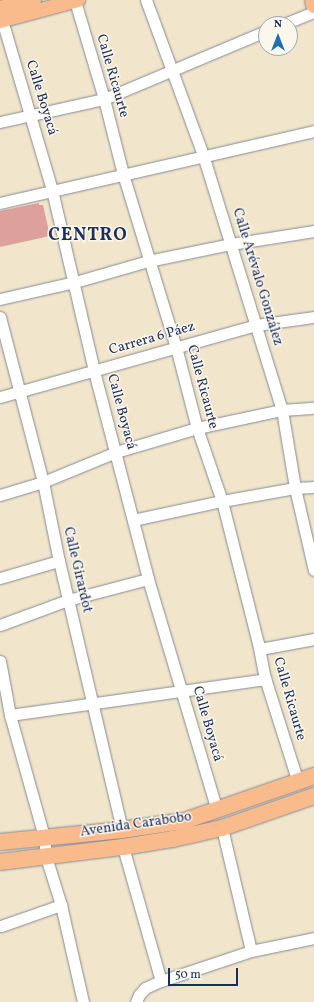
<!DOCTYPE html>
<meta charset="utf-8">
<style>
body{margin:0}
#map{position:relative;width:314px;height:1002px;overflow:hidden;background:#f1e6cb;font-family:Vollkorn,serif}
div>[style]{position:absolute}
.building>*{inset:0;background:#dda09c}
.roads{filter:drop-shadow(0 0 1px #868a94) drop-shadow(0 0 1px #868a94)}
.minor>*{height:11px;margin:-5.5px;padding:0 5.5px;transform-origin:5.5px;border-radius:5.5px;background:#fff}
.major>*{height:14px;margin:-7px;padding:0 7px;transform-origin:7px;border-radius:7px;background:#fabb8c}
.highway>*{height:16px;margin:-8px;padding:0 8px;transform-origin:8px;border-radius:8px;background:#fabb8c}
span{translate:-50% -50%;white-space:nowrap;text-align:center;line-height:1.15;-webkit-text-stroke:3px #fbf7ec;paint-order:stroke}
.street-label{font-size:14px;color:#1b2f5e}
.district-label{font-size:18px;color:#1b2f5e;font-weight:700;letter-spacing:1px}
.north{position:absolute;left:258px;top:16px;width:40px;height:40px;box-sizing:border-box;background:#fbf7ec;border:1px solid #a1a7b3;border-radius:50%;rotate:0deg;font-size:11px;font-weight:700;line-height:16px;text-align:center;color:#1b2f5e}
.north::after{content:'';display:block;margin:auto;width:14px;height:18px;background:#1f6fb2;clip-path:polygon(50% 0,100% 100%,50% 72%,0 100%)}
.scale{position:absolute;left:168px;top:968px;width:70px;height:18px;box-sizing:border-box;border:2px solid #1b2f5e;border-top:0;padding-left:5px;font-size:12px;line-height:14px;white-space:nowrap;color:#1b2f5e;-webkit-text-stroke:3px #fbf7ec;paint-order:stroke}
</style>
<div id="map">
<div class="building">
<i style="clip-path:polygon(39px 203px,39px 205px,43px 205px,50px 236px,0 247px,0 211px)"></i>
</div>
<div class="roads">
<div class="minor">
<i style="left:146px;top:0;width:165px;rotate:69.8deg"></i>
<i style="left:203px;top:155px;width:267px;rotate:72.8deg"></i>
<i style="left:282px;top:410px;width:79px;rotate:80.5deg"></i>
<i style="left:295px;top:488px;width:84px;rotate:77deg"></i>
<i style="left:75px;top:1px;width:102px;rotate:73.5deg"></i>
<i style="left:104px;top:99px;width:77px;rotate:75.8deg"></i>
<i style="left:123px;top:174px;width:181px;rotate:73deg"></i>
<i style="left:176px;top:347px;width:84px;rotate:75.5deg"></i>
<i style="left:197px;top:428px;width:77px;rotate:71.1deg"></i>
<i style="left:222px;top:501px;width:146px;rotate:75.8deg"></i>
<i style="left:258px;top:643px;width:33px;rotate:79deg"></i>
<i style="left:264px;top:675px;width:112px;rotate:72.4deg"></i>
<i style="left:2px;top:20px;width:177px;rotate:73.6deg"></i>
<i style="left:52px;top:190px;width:186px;rotate:76.9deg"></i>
<i style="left:94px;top:371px;width:215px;rotate:75.4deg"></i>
<i style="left:148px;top:579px;width:242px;rotate:73.4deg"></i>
<i style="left:284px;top:24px;width:32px;rotate:-22deg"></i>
<i style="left:0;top:122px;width:107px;rotate:-12.5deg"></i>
<i style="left:104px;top:99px;width:176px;rotate:-22.8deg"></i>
<i style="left:0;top:203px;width:322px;rotate:-12.9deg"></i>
<i style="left:0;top:299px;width:77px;rotate:-12.8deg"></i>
<i style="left:75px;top:282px;width:76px;rotate:-16deg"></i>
<i style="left:148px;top:261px;width:85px;rotate:-11.6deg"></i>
<i style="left:231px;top:244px;width:84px;rotate:-8.9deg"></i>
<i style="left:0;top:317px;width:171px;rotate:75.4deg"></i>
<i style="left:43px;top:482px;width:81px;rotate:78.6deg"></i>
<i style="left:59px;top:561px;width:276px;rotate:76.8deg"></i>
<i style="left:0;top:397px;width:266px;rotate:-15.7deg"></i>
<i style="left:256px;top:325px;width:59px;rotate:-7.9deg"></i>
<i style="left:0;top:495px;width:45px;rotate:-16.8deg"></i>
<i style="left:43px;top:482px;width:79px;rotate:-22.3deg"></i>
<i style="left:116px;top:452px;width:84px;rotate:-16.5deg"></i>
<i style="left:197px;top:428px;width:87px;rotate:-12deg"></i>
<i style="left:282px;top:410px;width:32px;rotate:-4deg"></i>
<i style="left:133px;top:520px;width:91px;rotate:-12.1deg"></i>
<i style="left:222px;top:501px;width:74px;rotate:-10.1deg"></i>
<i style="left:295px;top:488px;width:19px;rotate:-3deg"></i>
<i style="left:0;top:578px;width:61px;rotate:-16.1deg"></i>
<i style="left:0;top:625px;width:72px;rotate:-20.2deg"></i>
<i style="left:68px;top:600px;width:83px;rotate:-14.7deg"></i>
<i style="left:260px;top:649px;width:55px;rotate:-10.5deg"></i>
<i style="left:0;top:661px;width:55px;rotate:79.5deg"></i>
<i style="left:10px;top:715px;width:127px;rotate:74.4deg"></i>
<i style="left:44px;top:837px;width:20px;rotate:84deg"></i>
<i style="left:46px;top:857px;width:50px;rotate:72.6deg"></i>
<i style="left:61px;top:905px;width:99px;rotate:77.2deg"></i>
<i style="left:10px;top:715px;width:258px;rotate:-8deg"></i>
<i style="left:222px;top:828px;width:126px;rotate:76.7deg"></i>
<i style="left:123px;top:847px;width:139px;rotate:74.2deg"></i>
<i style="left:1px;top:926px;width:64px;rotate:-19.3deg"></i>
<i style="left:136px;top:1002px;width:8px;rotate:-67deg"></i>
<i style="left:139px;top:995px;width:9px;rotate:-49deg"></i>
<i style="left:145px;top:988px;width:17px;rotate:-24deg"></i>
<i style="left:161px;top:981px;width:95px;rotate:-18.4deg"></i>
<i style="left:251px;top:951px;width:64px;rotate:-11.7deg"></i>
</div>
<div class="major">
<i style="left:0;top:8px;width:35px;rotate:-13deg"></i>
<i style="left:0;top:21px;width:81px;rotate:-15.1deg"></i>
</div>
<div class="highway">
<i style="left:313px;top:0;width:5px;rotate:79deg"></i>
<i style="left:0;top:842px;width:123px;rotate:-5.6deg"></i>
<i style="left:122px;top:830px;width:63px;rotate:-8.3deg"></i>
<i style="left:184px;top:821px;width:138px;rotate:-19.1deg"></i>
<i style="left:0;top:862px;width:124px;rotate:-7deg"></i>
<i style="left:123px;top:847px;width:51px;rotate:-9.1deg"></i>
<i style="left:173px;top:839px;width:50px;rotate:-12.7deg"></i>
<i style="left:222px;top:828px;width:97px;rotate:-19.2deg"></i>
</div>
</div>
<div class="street-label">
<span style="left:112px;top:76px;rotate:74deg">Calle Ricaurte</span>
<span style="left:41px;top:98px;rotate:73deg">Calle Boyacá</span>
<span style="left:257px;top:277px;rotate:73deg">Calle Arévalo González</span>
<span style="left:152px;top:339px;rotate:-16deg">Carrera 6 Páez</span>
<span style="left:202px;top:387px;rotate:75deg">Calle Ricaurte</span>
<span style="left:121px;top:412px;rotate:75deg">Calle Boyacá</span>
<span style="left:77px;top:570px;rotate:77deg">Calle Girardot</span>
<span style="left:289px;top:699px;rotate:74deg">Calle Ricaurte</span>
<span style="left:207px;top:724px;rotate:74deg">Calle Boyacá</span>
<span style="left:136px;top:825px;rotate:-8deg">Avenida Carabobo</span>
</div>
<div class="district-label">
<span style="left:88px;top:236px">CENTRO</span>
</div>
<div class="north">N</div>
<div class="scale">50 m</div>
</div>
